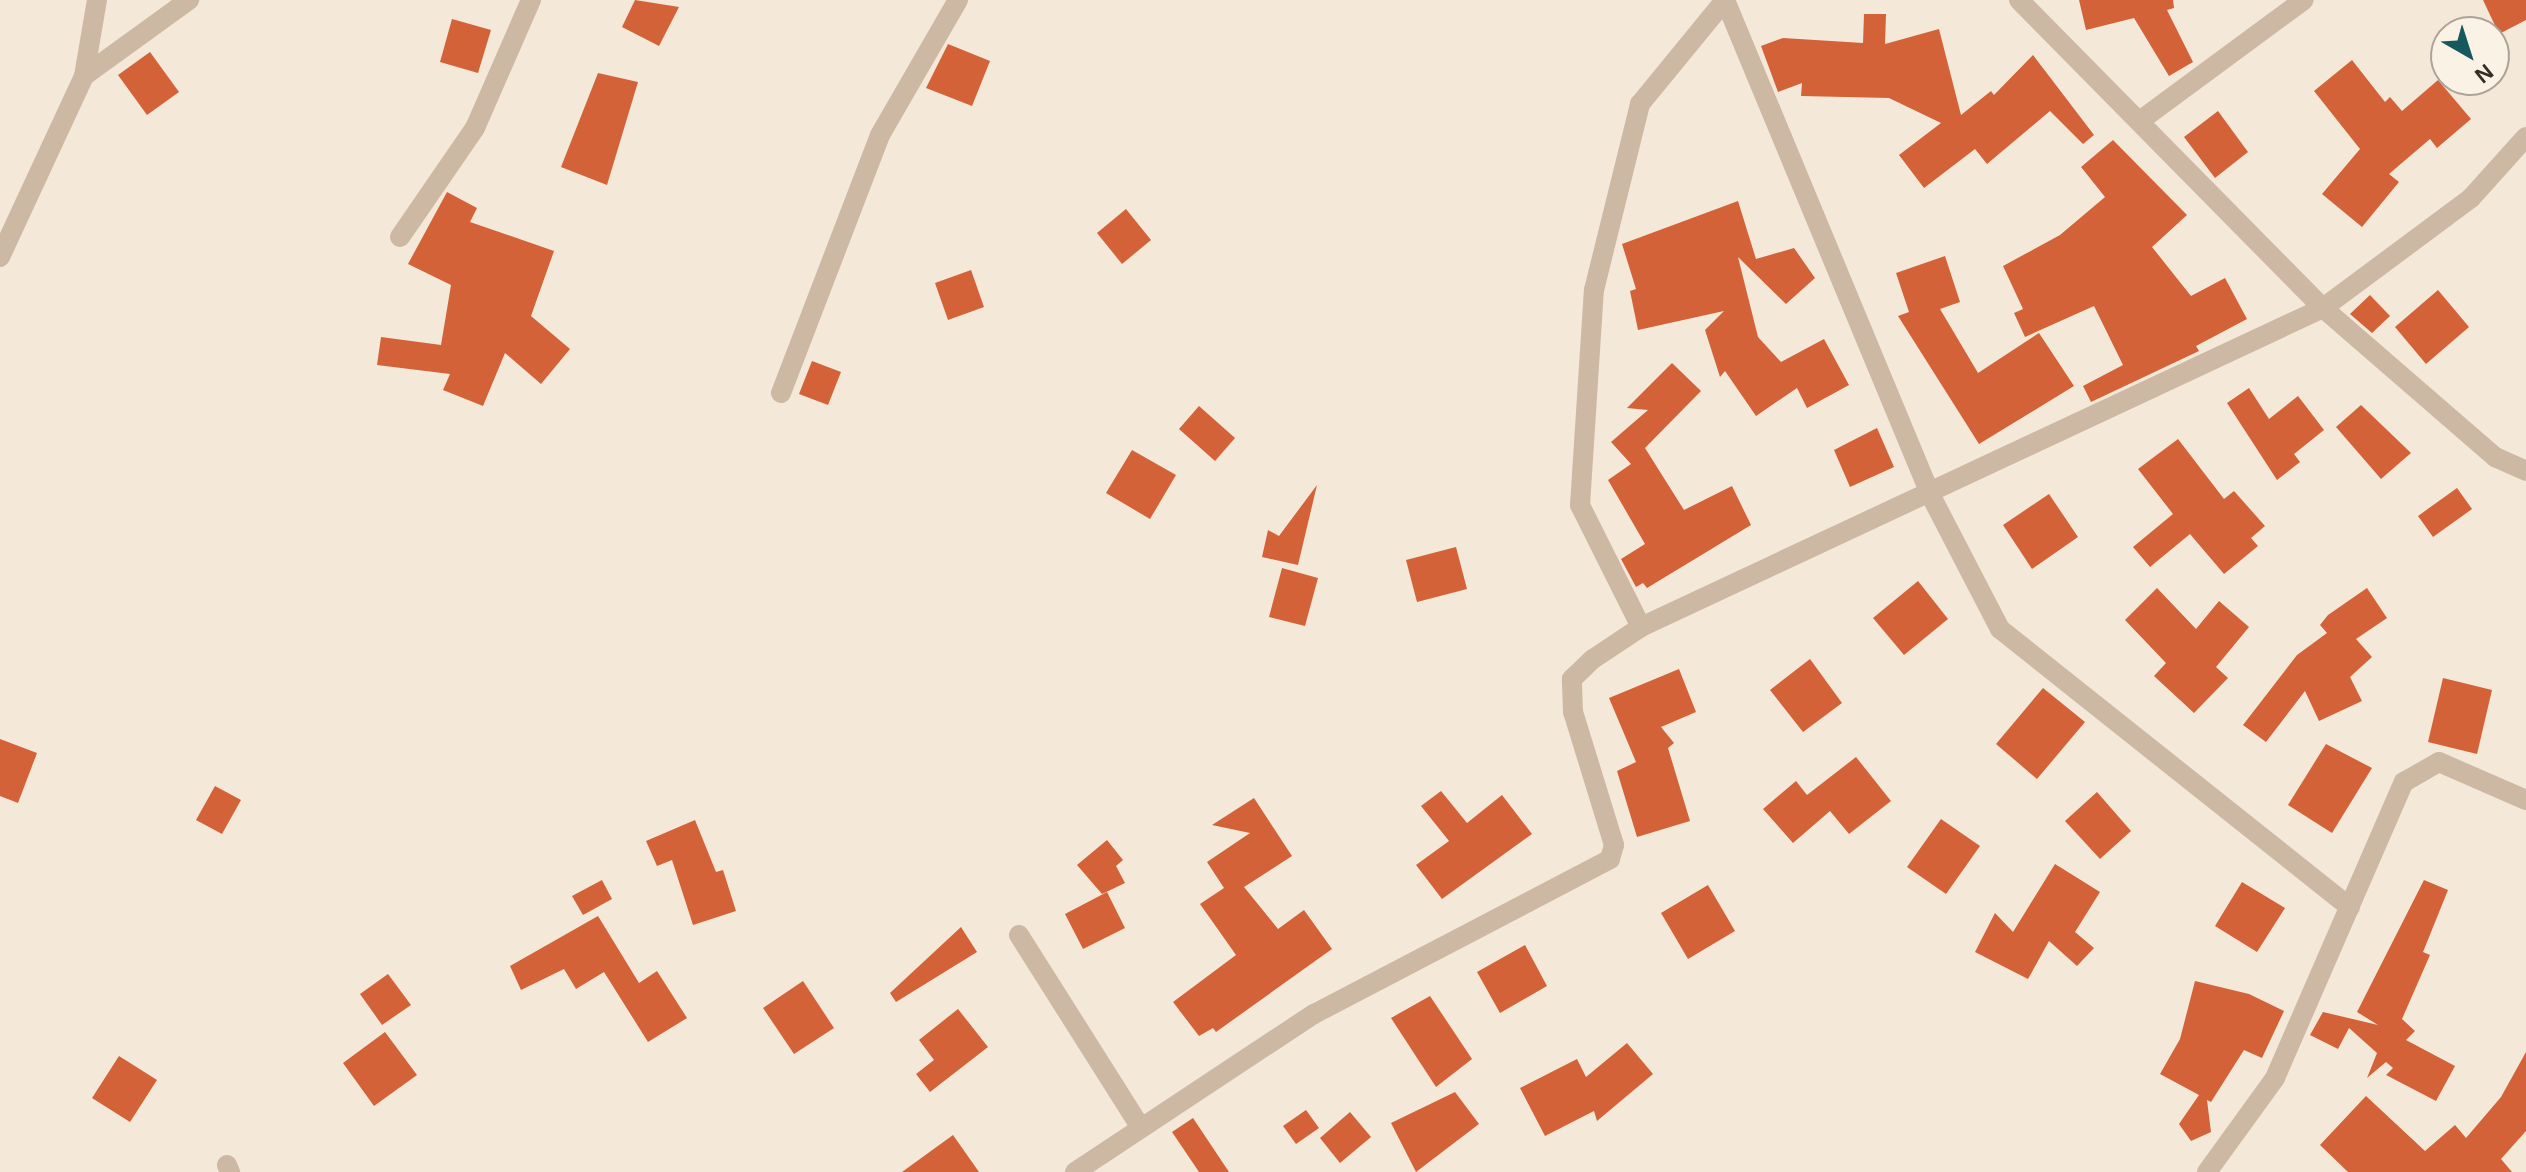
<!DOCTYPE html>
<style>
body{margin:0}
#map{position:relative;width:2526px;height:1172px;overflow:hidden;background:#f4e8d9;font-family:Helvetica,sans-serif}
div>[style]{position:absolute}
.building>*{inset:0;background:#d36238}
.street>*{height:20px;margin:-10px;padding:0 10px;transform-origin:10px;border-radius:10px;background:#cdb8a4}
span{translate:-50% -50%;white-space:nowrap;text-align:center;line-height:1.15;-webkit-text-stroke:7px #fbf2e6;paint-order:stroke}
.north{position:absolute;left:2430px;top:16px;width:80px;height:80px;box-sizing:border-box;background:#fbf2e6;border:2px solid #ada399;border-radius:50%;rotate:141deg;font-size:22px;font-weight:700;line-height:32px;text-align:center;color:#382c26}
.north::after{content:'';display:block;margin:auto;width:28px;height:36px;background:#17575e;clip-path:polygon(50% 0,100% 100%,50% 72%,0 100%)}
</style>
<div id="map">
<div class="building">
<i style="clip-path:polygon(635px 0,679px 7px,659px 46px,622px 27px)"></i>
<i style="clip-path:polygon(2079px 0,2173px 0,2174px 8px,2167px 10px,2193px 62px,2169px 76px,2134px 18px,2086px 30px)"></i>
<i style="clip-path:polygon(2483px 0,2526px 0,2526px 20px,2499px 34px)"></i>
<i style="clip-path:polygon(1864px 14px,1886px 14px,1885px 44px,1939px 29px,1961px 115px,1991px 91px,1994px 95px,2033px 55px,2094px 135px,2083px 144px,2050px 111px,1987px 164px,1975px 149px,1924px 188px,1899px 155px,1941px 123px,1889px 98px,1801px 96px,1802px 83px,1778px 92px,1761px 46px,1783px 38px,1863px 43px)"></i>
<i style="clip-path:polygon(452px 19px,491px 30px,478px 73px,440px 62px)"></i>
<i style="clip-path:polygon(948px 44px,990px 61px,972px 106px,926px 88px)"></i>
<i style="clip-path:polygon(150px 52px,179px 92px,147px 115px,118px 75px)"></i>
<i style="clip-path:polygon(2352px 60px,2385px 102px,2390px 97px,2402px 111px,2438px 80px,2471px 119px,2437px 148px,2430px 139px,2389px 174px,2399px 182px,2362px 227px,2322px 194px,2360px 149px,2314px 91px)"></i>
<i style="clip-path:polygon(598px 73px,638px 82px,607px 185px,561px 167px)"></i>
<i style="clip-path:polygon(2218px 111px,2248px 152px,2215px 178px,2184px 137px)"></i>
<i style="clip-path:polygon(2113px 140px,2187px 215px,2152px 247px,2191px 296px,2225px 278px,2247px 319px,2196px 346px,2199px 351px,2091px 402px,2083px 386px,2123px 365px,2094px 306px,2025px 337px,2014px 313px,2023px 309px,2003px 266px,2060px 235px,2105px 197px,2081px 167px)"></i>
<i style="clip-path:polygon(447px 192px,477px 208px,470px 222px,554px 251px,531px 316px,570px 349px,541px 384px,505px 353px,483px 406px,443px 390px,450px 374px,377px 365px,381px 337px,441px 345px,451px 285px,408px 264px)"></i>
<i style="clip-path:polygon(1738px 201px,1756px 259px,1794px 248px,1815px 278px,1786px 304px,1738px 257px,1758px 337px,1781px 362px,1824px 339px,1849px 385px,1807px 408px,1797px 388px,1756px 416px,1725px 371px,1720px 377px,1705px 330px,1724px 311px,1638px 330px,1630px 291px,1636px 289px,1622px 244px)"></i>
<i style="clip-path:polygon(1126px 209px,1151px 240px,1122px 264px,1097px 233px)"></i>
<i style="clip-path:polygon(1945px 256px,1960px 302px,1940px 309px,1978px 373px,2039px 333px,2074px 386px,1979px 444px,1898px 316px,1909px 312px,1896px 273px)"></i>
<i style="clip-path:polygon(971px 270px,984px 307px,948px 320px,935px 283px)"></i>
<i style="clip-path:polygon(2438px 290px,2469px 327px,2426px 364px,2395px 327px)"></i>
<i style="clip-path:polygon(2370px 295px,2390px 316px,2372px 333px,2350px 314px)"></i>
<i style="clip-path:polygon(812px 361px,841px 372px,828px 405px,799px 394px)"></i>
<i style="clip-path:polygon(1672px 363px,1701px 391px,1645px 448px,1684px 510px,1732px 486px,1751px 525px,1647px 588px,1643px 583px,1636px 587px,1621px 559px,1645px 544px,1608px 480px,1631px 464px,1611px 442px,1648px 410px,1627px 408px)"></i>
<i style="clip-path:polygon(2249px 388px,2269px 419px,2298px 396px,2324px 430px,2294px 454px,2300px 462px,2277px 480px,2227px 403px)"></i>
<i style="clip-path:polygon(2361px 405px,2411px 453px,2381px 479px,2336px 427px)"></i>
<i style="clip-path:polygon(1199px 406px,1235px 438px,1215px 461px,1179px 429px)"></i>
<i style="clip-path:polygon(1877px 428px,1894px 467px,1850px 487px,1834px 450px)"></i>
<i style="clip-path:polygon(2178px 439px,2224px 499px,2234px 491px,2265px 526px,2251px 538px,2258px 546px,2224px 574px,2190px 534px,2150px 567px,2133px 547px,2173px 514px,2138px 469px)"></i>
<i style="clip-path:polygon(1132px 450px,1176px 475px,1150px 519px,1106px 493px)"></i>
<i style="clip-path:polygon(1317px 485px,1298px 565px,1262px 557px,1268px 530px,1279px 536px)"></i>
<i style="clip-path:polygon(2457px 488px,2472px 509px,2433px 537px,2418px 516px)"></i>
<i style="clip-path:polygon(2049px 494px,2078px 537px,2032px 569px,2003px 525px)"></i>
<i style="clip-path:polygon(1456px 547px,1467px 589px,1417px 602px,1406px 560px)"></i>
<i style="clip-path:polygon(1282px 568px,1318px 578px,1305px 626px,1269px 617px)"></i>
<i style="clip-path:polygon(1918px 581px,1948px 619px,1904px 655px,1873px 618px)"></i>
<i style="clip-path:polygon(2157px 588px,2196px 629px,2219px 601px,2249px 627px,2216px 667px,2228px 678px,2194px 713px,2154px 676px,2166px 663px,2125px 620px)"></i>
<i style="clip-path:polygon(2367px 588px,2387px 618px,2356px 639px,2372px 657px,2350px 677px,2362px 701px,2319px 721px,2305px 691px,2266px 742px,2243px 725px,2297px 655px,2327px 633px,2320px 625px,2328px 615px)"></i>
<i style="clip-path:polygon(1810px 659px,1842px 703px,1803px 732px,1770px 690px)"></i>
<i style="clip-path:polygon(1679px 669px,1696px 712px,1661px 727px,1674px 743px,1668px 748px,1690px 821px,1637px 837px,1617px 771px,1636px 762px,1609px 698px)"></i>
<i style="clip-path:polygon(2443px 678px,2492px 690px,2477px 754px,2428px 742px)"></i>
<i style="clip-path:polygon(2043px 688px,2085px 722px,2037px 779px,1996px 744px)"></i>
<i style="clip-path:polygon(0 739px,37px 753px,18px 803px,0 796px)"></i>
<i style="clip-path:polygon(2326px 744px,2372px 768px,2332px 833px,2288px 805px)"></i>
<i style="clip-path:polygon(1856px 757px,1891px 801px,1849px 834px,1830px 811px,1793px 843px,1763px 809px,1796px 781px,1807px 795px)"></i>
<i style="clip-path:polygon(215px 786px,241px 800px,222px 834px,196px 820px)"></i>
<i style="clip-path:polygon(1441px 791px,1467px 823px,1502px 795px,1532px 834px,1442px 899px,1416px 865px,1449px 841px,1421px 806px)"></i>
<i style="clip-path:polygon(2097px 792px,2131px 831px,2100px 859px,2065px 821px)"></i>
<i style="clip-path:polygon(1254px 798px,1292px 856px,1244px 887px,1278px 929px,1304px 910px,1332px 949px,1216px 1032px,1213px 1028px,1199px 1036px,1173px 1002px,1236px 955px,1200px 904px,1224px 888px,1207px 862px,1250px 833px,1212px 825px)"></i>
<i style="clip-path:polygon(1941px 819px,1980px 846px,1946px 894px,1907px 867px)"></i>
<i style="clip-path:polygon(695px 820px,716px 872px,723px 870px,736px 911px,693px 925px,672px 860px,657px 866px,646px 841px)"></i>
<i style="clip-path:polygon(1107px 840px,1123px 860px,1116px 866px,1125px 883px,1102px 894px,1077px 865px)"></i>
<i style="clip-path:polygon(2055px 864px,2100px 892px,2075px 932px,2094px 948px,2077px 966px,2049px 941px,2028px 979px,1975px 952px,1995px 913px,2013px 932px)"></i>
<i style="clip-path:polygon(602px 880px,612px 899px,583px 915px,572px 896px)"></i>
<i style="clip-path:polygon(2424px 880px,2448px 890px,2423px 952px,2430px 955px,2402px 1019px,2415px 1031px,2406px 1040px,2455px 1066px,2436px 1101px,2386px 1075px,2393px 1068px,2386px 1062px,2367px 1078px,2377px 1053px,2349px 1028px,2338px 1049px,2310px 1035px,2323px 1012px,2378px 1025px,2357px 1012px)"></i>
<i style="clip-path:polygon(2242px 882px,2285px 908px,2257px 952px,2215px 926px)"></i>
<i style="clip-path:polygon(1708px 885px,1735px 931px,1688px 959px,1661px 913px)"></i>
<i style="clip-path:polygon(1107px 892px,1125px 928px,1083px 949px,1065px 914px)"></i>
<i style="clip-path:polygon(598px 916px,639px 983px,657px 971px,687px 1018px,648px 1042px,604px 972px,576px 989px,564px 969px,521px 990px,510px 966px)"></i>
<i style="clip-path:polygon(961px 927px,977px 952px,896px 1002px,890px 993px)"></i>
<i style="clip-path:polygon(1525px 945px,1547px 986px,1500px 1013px,1477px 972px)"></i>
<i style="clip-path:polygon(388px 974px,411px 1005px,382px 1025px,360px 994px)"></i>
<i style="clip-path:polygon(803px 981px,834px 1028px,794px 1054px,763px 1008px)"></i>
<i style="clip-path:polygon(2195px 981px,2249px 994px,2284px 1011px,2262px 1058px,2244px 1050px,2211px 1102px,2207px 1100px,2211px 1132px,2191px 1141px,2179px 1124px,2199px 1095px,2160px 1074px,2180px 1039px)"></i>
<i style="clip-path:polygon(1430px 996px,1472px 1059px,1436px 1087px,1391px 1018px)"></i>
<i style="clip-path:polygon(958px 1009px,988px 1047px,930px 1092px,916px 1074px,934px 1060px,919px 1040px)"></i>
<i style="clip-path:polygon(385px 1032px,417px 1075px,374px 1106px,343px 1063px)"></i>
<i style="clip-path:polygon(1627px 1043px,1653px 1074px,1597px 1121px,1594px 1111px,1545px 1136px,1520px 1088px,1577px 1059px,1586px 1077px)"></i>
<i style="clip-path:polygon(2526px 1052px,2526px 1131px,2501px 1159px,2512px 1172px,2348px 1172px,2320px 1145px,2366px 1096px,2425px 1151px,2455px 1125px,2466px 1138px,2501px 1097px)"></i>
<i style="clip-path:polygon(119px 1056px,157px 1080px,130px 1122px,92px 1098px)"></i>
<i style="clip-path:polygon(1455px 1092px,1479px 1124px,1416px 1172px,1391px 1123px)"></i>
<i style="clip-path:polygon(1306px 1110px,1319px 1128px,1296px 1144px,1283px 1126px)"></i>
<i style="clip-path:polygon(1350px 1112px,1371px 1137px,1340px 1163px,1320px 1138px)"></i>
<i style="clip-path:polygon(1193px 1118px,1229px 1172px,1199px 1172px,1172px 1132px)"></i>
<i style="clip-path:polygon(953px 1135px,979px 1172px,902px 1172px)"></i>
</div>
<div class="street">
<i style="left:1725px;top:0;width:537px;rotate:67.45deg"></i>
<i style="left:1931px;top:496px;width:150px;rotate:62.6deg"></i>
<i style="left:2000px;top:629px;width:447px;rotate:38.5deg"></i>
<i style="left:2019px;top:0;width:433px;rotate:45.4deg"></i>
<i style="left:2323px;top:308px;width:228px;rotate:40.9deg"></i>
<i style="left:2495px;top:457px;width:34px;rotate:24deg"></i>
<i style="left:84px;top:76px;width:130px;rotate:-35.9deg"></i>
<i style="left:2141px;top:120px;width:202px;rotate:-36.4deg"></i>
<i style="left:400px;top:237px;width:132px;rotate:-55.5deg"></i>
<i style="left:475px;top:128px;width:140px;rotate:-66.4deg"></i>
<i style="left:0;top:257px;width:200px;rotate:-65.1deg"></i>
<i style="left:84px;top:76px;width:77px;rotate:-80.3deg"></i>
<i style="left:781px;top:393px;width:276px;rotate:-69deg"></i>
<i style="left:880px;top:135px;width:156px;rotate:-60deg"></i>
<i style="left:1641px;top:627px;width:136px;rotate:-116.6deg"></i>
<i style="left:1580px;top:505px;width:215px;rotate:-86.3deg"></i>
<i style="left:1594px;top:290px;width:192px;rotate:-76.1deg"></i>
<i style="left:1640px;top:104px;width:134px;rotate:-50.7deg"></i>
<i style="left:1019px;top:935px;width:228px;rotate:57.7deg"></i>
<i style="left:227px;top:1165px;width:8px;rotate:67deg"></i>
<i style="left:1075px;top:1172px;width:287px;rotate:-33.5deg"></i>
<i style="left:1314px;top:1014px;width:334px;rotate:-27.6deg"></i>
<i style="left:1610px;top:859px;width:15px;rotate:-74deg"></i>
<i style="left:1614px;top:845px;width:139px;rotate:-107.1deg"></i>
<i style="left:1573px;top:712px;width:33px;rotate:-92deg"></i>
<i style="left:1572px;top:679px;width:29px;rotate:-44deg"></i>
<i style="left:1593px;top:659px;width:58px;rotate:-33.7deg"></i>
<i style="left:1641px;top:627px;width:753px;rotate:-25.07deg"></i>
<i style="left:2323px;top:308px;width:184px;rotate:-36.6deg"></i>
<i style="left:2471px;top:198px;width:82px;rotate:-48deg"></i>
<i style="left:2207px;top:1172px;width:116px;rotate:-54.1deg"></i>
<i style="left:2275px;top:1078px;width:323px;rotate:-66.5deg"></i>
<i style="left:2404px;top:782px;width:40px;rotate:-29.7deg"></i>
<i style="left:2439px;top:762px;width:95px;rotate:23.6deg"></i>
</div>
<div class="north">N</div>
</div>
